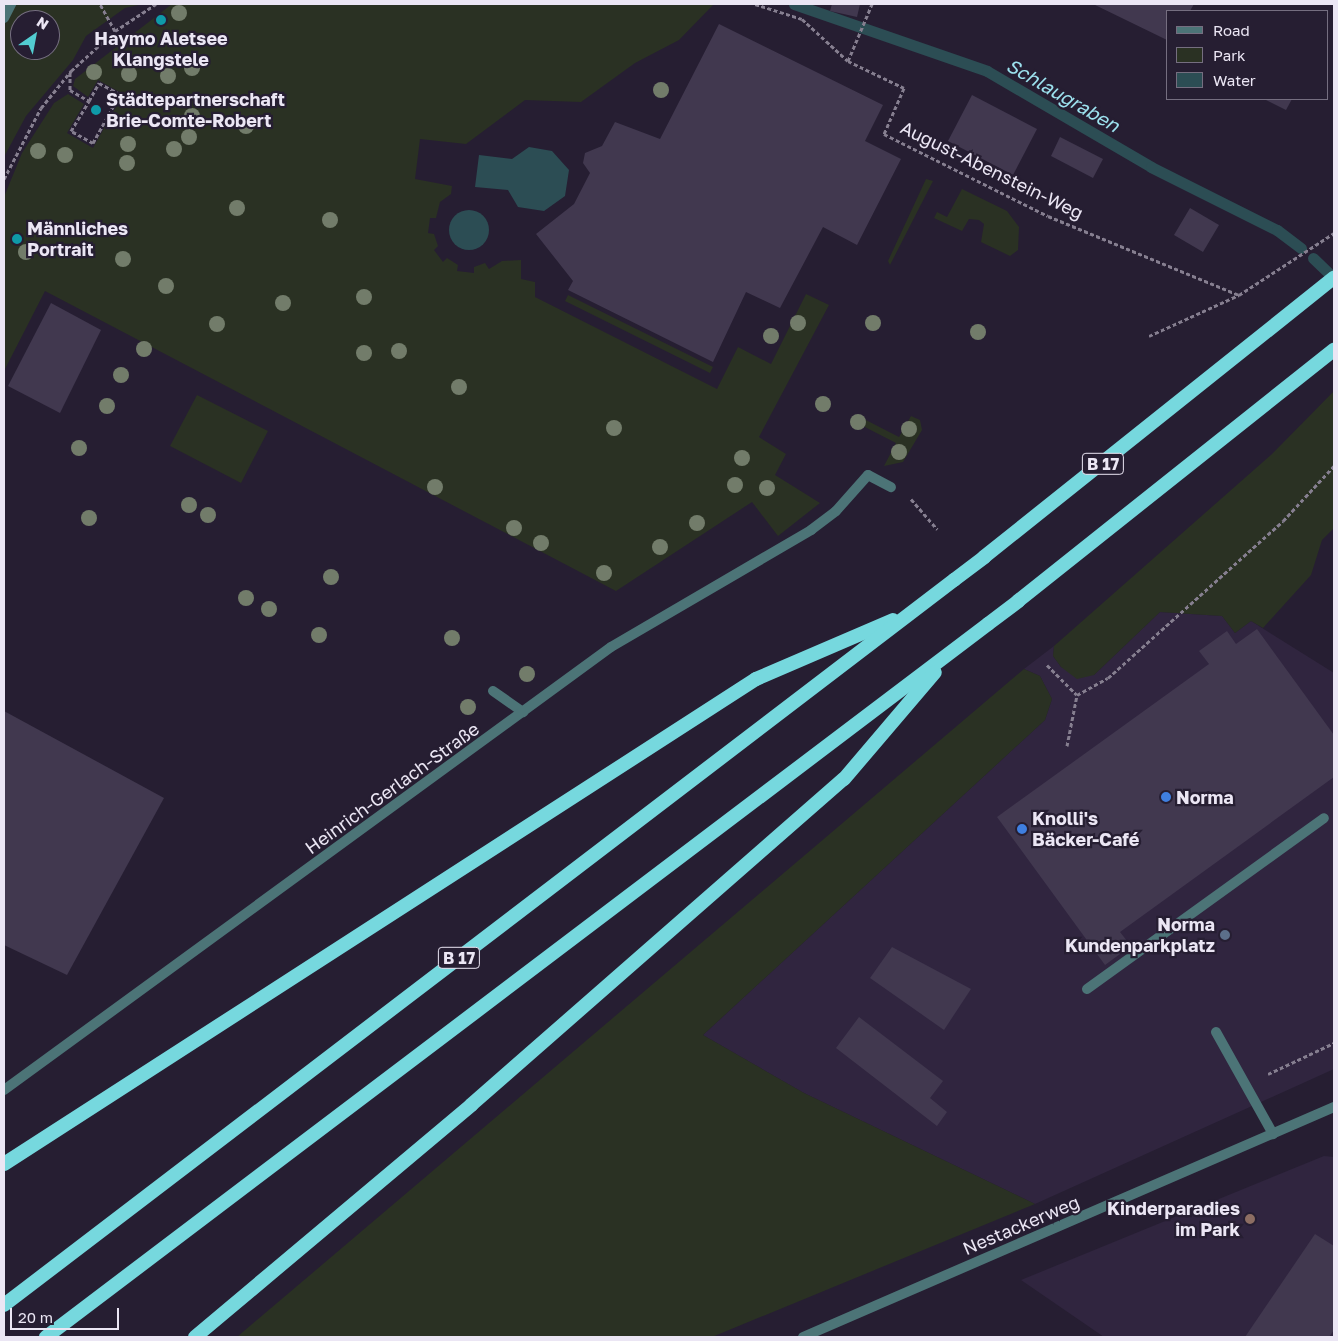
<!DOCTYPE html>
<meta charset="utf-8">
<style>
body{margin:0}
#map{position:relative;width:1338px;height:1341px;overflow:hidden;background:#261e32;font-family:"Golos Text",sans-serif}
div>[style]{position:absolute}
.built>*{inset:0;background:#30253f}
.green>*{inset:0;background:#2a3123}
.water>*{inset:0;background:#2c4d54}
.round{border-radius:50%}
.stream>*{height:11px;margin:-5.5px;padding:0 5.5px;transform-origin:5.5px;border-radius:5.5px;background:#2c4d54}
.building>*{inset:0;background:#41384f}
.path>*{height:3px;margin-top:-1.5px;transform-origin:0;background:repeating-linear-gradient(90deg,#867f90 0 4px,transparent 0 6.5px)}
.service>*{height:10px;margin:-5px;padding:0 5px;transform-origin:5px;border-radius:5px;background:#4c7477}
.minor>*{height:10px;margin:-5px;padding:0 5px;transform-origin:5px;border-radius:5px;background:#4c7477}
.tertiary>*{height:10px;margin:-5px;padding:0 5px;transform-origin:5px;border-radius:5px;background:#4c7477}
.trunk>*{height:14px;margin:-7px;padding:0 7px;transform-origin:7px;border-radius:7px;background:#76d8de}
.trunk-bridge>*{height:14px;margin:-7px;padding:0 7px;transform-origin:7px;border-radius:7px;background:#76d8de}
.trees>*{width:16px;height:16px;margin:-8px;border-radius:50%;background:#727c6a}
.dots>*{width:14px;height:14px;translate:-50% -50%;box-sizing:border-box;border:2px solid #261e32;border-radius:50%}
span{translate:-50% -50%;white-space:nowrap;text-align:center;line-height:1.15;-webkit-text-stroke:4.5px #261e32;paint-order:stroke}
.shield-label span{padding:1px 4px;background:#261e32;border:1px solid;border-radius:4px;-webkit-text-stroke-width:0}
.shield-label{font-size:16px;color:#ebe6f4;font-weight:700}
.poi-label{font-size:18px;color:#ebe6f4;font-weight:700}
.left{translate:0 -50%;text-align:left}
.right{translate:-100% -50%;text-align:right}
.street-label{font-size:18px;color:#ebe6f4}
.water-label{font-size:19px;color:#9de2ef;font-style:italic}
.frame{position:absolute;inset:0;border:5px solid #ebe6f4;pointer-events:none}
.legend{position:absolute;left:1166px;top:10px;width:162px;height:90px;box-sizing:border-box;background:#261e32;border:1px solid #756e80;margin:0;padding:6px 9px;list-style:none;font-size:15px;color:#ebe6f4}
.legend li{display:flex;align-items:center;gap:10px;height:25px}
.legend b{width:25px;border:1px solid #756e80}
.north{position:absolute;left:10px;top:10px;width:50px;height:50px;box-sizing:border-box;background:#261e32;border:1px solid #756e80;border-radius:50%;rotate:33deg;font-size:14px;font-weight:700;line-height:20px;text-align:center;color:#ebe6f4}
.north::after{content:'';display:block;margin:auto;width:18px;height:22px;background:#52ccd0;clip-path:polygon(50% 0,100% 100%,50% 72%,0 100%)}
.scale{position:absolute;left:10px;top:1308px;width:109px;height:22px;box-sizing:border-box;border:2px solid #ebe6f4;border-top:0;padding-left:6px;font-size:15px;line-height:18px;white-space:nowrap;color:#ebe6f4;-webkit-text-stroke:4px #261e32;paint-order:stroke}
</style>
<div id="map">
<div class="built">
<i style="clip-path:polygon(1160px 612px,1222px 616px,1235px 633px,1251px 621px,1334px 673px,1334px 1069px,1035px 1204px,804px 1093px,703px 1035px,1045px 720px,1052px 699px,1040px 676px,1024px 669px,1054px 646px,1053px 656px,1061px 667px,1094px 675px)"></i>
<i style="clip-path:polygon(1324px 1156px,1334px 1157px,1334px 1337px,1104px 1337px,1021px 1280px)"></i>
</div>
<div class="green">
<i style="clip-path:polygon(evenodd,4px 4px,143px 4px,125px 8px,86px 36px,73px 60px,26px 116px,4px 157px,4px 4px,20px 20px,50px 20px,50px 50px,20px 50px,20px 20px)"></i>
<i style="clip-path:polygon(172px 4px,714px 4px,679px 40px,635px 63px,581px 102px,525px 100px,466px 144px,420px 139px,415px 179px,452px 186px,451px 194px,440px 202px,436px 218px,430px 218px,428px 233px,434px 234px,438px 246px,434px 250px,443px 262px,447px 258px,458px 265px,457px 271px,474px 273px,474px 267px,485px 263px,489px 269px,502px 261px,521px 260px,521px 279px,535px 282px,535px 297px,717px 389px,738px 347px,771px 364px,806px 294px,829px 305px,759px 437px,786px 454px,775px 475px,820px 503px,778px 536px,752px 502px,616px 591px,45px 291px,4px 371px,4px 197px,22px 153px,54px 103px,68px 94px,84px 104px,67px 133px,93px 148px,123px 94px,98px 80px,88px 97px,73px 86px,75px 79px)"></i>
<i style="clip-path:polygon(926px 179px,933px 181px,890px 265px,888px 261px)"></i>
<i style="clip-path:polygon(962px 189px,1007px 211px,1019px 227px,1018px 250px,1010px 256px,981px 242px,984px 224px,979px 220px,969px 219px,962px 231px,934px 218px,937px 212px,947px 217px)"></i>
<i style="clip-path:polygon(568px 295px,713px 367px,710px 373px,565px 301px)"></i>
<i style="clip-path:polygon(1334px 391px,1334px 528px,1322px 540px,1311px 575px,1263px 628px,1251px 621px,1235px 633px,1222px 616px,1160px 612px,1094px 675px,1077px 679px,1061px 667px,1053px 656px,1054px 646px,1272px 454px)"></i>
<i style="clip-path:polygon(197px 395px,268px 431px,241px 483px,170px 446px)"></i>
<i style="clip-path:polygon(858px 416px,899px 437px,911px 416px,920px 420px,922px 430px,903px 462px,884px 466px,896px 443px,855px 422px)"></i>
<i style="clip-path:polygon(1024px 669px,1040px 676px,1052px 699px,1045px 720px,703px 1035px,804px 1093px,1035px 1204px,712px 1337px,237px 1337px)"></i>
</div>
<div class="water">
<i style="clip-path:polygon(529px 147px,552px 151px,569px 170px,565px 196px,544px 211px,518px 207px,508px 190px,475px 187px,479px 155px,512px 159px)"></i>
<i class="round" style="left:449px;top:210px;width:40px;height:40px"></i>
</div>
<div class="stream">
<i style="left:794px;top:4px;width:204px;rotate:19.1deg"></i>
<i style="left:987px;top:71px;width:190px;rotate:30.3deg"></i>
<i style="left:1151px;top:167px;width:141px;rotate:26.6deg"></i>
<i style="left:1277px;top:230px;width:30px;rotate:37deg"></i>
<i style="left:1313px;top:258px;width:29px;rotate:44deg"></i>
</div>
<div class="building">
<i style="clip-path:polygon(832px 4px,860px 4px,857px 17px,830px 11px)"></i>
<i style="clip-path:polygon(1093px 4px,1194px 4px,1190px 11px,1167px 11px,1167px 40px)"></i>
<i style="clip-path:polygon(719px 24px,883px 105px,865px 141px,901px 159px,857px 245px,823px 227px,780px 308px,746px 292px,713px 362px,568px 290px,573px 281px,536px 234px,574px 204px,590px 173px,583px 163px,585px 153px,602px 146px,615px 122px,660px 139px)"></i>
<i style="clip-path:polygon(972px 95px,1037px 129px,1013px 175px,948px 141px)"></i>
<i style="clip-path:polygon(1264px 99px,1292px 99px,1286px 110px)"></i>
<i style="clip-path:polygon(1060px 137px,1103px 159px,1093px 178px,1051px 156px)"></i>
<i style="clip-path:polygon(1190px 208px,1219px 225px,1203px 252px,1174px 235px)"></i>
<i style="clip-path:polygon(51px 303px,101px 330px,60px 413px,8px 386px)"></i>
<i style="clip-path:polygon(1257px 629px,1334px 735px,1334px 777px,1120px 932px,1131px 946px,1105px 965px,997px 817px,1209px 664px,1199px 651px,1227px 631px,1236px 644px)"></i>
<i style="clip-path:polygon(4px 711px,164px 798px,67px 975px,4px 945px)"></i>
<i style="clip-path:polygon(892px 947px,971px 989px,944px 1030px,870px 978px)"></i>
<i style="clip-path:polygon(859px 1017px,943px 1081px,930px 1098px,947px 1112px,937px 1126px,836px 1048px)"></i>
<i style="clip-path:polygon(1315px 1234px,1334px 1246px,1334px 1330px,1329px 1337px,1245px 1337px)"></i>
</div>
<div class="path">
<i style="left:755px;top:4px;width:49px;rotate:17.7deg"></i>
<i style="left:802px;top:19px;width:62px;rotate:42.4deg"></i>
<i style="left:848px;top:61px;width:62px;rotate:25.7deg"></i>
<i style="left:904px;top:88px;width:50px;rotate:113.5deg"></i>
<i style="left:884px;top:134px;width:183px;rotate:26.6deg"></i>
<i style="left:1048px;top:216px;width:207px;rotate:22.5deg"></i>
<i style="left:115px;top:31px;width:49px;rotate:-33.4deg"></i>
<i style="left:848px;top:61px;width:62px;rotate:-67.2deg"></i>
<i style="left:70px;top:72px;width:18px;rotate:90deg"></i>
<i style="left:70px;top:90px;width:22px;rotate:30deg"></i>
<i style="left:89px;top:101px;width:21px;rotate:-61deg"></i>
<i style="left:99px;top:83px;width:24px;rotate:28deg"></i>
<i style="left:120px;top:94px;width:56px;rotate:118.9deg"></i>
<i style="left:93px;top:143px;width:25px;rotate:-151deg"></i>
<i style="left:71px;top:131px;width:35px;rotate:-59deg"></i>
<i style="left:4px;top:179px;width:80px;rotate:-62.5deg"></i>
<i style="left:41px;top:108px;width:48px;rotate:-51deg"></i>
<i style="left:71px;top:71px;width:59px;rotate:-42.3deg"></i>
<i style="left:115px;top:31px;width:31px;rotate:-119deg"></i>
<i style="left:1149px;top:336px;width:99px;rotate:-24.5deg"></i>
<i style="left:1239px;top:295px;width:113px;rotate:-33.1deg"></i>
<i style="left:911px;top:499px;width:40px;rotate:49deg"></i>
<i style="left:1047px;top:665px;width:42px;rotate:45deg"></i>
<i style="left:1077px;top:695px;width:35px;rotate:-29deg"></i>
<i style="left:1108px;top:678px;width:235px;rotate:-41.9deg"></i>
<i style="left:1283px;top:521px;width:75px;rotate:-47.2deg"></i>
<i style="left:1067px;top:746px;width:52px;rotate:-78.9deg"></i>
<i style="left:1268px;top:1074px;width:73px;rotate:-25.2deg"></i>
</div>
<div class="service">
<i style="left:4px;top:18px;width:16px;rotate:-63deg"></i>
<i style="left:493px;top:691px;width:37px;rotate:35deg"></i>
<i style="left:1087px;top:989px;width:292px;rotate:-35.8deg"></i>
<i style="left:1216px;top:1032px;width:117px;rotate:60.8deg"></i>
</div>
<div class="minor">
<i style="left:4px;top:1090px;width:751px;rotate:-36.12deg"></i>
<i style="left:611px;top:647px;width:232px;rotate:-30.3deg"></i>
<i style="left:811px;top:530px;width:31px;rotate:-37deg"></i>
<i style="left:836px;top:511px;width:48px;rotate:-48.4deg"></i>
<i style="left:868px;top:475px;width:26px;rotate:28deg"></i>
</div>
<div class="tertiary">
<i style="left:803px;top:1337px;width:579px;rotate:-23.42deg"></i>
</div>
<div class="trunk">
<i style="left:984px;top:557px;width:448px;rotate:-38.6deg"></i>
<i style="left:1018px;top:601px;width:404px;rotate:-38.5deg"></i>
<i style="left:4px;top:1164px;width:895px;rotate:-32.82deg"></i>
<i style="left:756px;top:679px;width:149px;rotate:-23.3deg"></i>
<i style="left:4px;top:1305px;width:1195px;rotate:-37.35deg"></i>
<i style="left:46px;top:1337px;width:1181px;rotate:-37.12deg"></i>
<i style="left:195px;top:1337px;width:361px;rotate:-40deg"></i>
<i style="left:471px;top:1105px;width:495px;rotate:-41.2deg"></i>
<i style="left:844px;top:779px;width:140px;rotate:-49.6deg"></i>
</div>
<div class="trunk-bridge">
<i style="left:954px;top:580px;width:38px;rotate:-37deg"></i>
<i style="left:988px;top:624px;width:38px;rotate:-37deg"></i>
</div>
<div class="trees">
<i style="left:179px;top:13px"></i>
<i style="left:192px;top:68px"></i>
<i style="left:94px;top:72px"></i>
<i style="left:129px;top:74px"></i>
<i style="left:168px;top:76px"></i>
<i style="left:661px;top:90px"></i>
<i style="left:192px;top:116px"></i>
<i style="left:246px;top:126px"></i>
<i style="left:189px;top:137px"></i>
<i style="left:128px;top:144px"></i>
<i style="left:174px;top:149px"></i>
<i style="left:38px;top:151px"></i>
<i style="left:65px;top:155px"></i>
<i style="left:127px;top:163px"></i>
<i style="left:237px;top:208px"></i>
<i style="left:330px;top:220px"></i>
<i style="left:26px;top:252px"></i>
<i style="left:123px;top:259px"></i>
<i style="left:166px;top:286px"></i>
<i style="left:364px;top:297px"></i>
<i style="left:283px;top:303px"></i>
<i style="left:798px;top:323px"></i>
<i style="left:873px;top:323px"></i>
<i style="left:217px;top:324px"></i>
<i style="left:978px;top:332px"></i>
<i style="left:771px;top:336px"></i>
<i style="left:144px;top:349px"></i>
<i style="left:399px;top:351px"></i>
<i style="left:364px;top:353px"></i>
<i style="left:121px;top:375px"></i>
<i style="left:459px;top:387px"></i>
<i style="left:823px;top:404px"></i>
<i style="left:107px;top:406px"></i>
<i style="left:858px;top:422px"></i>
<i style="left:614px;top:428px"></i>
<i style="left:909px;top:429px"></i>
<i style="left:79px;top:448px"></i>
<i style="left:899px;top:452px"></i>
<i style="left:742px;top:458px"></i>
<i style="left:735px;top:485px"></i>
<i style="left:435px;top:487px"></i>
<i style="left:767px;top:488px"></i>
<i style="left:189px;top:505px"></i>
<i style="left:208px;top:515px"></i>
<i style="left:89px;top:518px"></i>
<i style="left:697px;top:523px"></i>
<i style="left:514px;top:528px"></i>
<i style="left:541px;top:543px"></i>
<i style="left:660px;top:547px"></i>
<i style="left:604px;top:573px"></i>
<i style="left:331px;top:577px"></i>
<i style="left:246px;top:598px"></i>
<i style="left:269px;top:609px"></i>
<i style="left:319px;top:635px"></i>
<i style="left:452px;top:638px"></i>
<i style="left:527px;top:674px"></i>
<i style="left:468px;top:707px"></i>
</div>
<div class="dots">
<i style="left:161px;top:20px;background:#0f9aa8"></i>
<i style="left:96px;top:110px;background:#0f9aa8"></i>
<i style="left:17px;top:239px;background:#0f9aa8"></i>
<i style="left:1166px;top:797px;background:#3f7fe0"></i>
<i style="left:1022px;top:829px;background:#3f7fe0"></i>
<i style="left:1225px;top:935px;background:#5c6f8a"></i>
<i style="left:1250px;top:1219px;background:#8d6e63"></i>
</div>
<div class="shield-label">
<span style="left:1103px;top:464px">B 17</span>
<span style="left:459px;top:958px">B 17</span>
</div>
<div class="poi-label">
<span style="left:161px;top:49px">Haymo Aletsee<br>Klangstele</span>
<span class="left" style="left:106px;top:110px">Städtepartnerschaft<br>Brie-Comte-Robert</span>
<span class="left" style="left:27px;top:239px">Männliches<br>Portrait</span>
<span class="left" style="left:1176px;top:797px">Norma</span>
<span class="left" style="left:1032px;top:829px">Knolli's<br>Bäcker-Café</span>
<span class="right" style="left:1215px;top:935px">Norma<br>Kundenparkplatz</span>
<span class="right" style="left:1240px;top:1219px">Kinderparadies<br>im Park</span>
</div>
<div class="street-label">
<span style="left:992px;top:170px;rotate:26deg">August-Abenstein-Weg</span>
<span style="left:392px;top:788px;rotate:-36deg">Heinrich-Gerlach-Straße</span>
<span style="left:1021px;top:1225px;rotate:-23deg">Nestackerweg</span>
</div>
<div class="water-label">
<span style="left:1063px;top:95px;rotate:30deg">Schlaugraben</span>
</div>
<div class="frame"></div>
<ul class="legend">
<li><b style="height:6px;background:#4c7477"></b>Road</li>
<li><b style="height:14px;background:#2a3123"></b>Park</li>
<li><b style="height:14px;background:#2c4d54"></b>Water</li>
</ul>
<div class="north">N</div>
<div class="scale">20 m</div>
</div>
